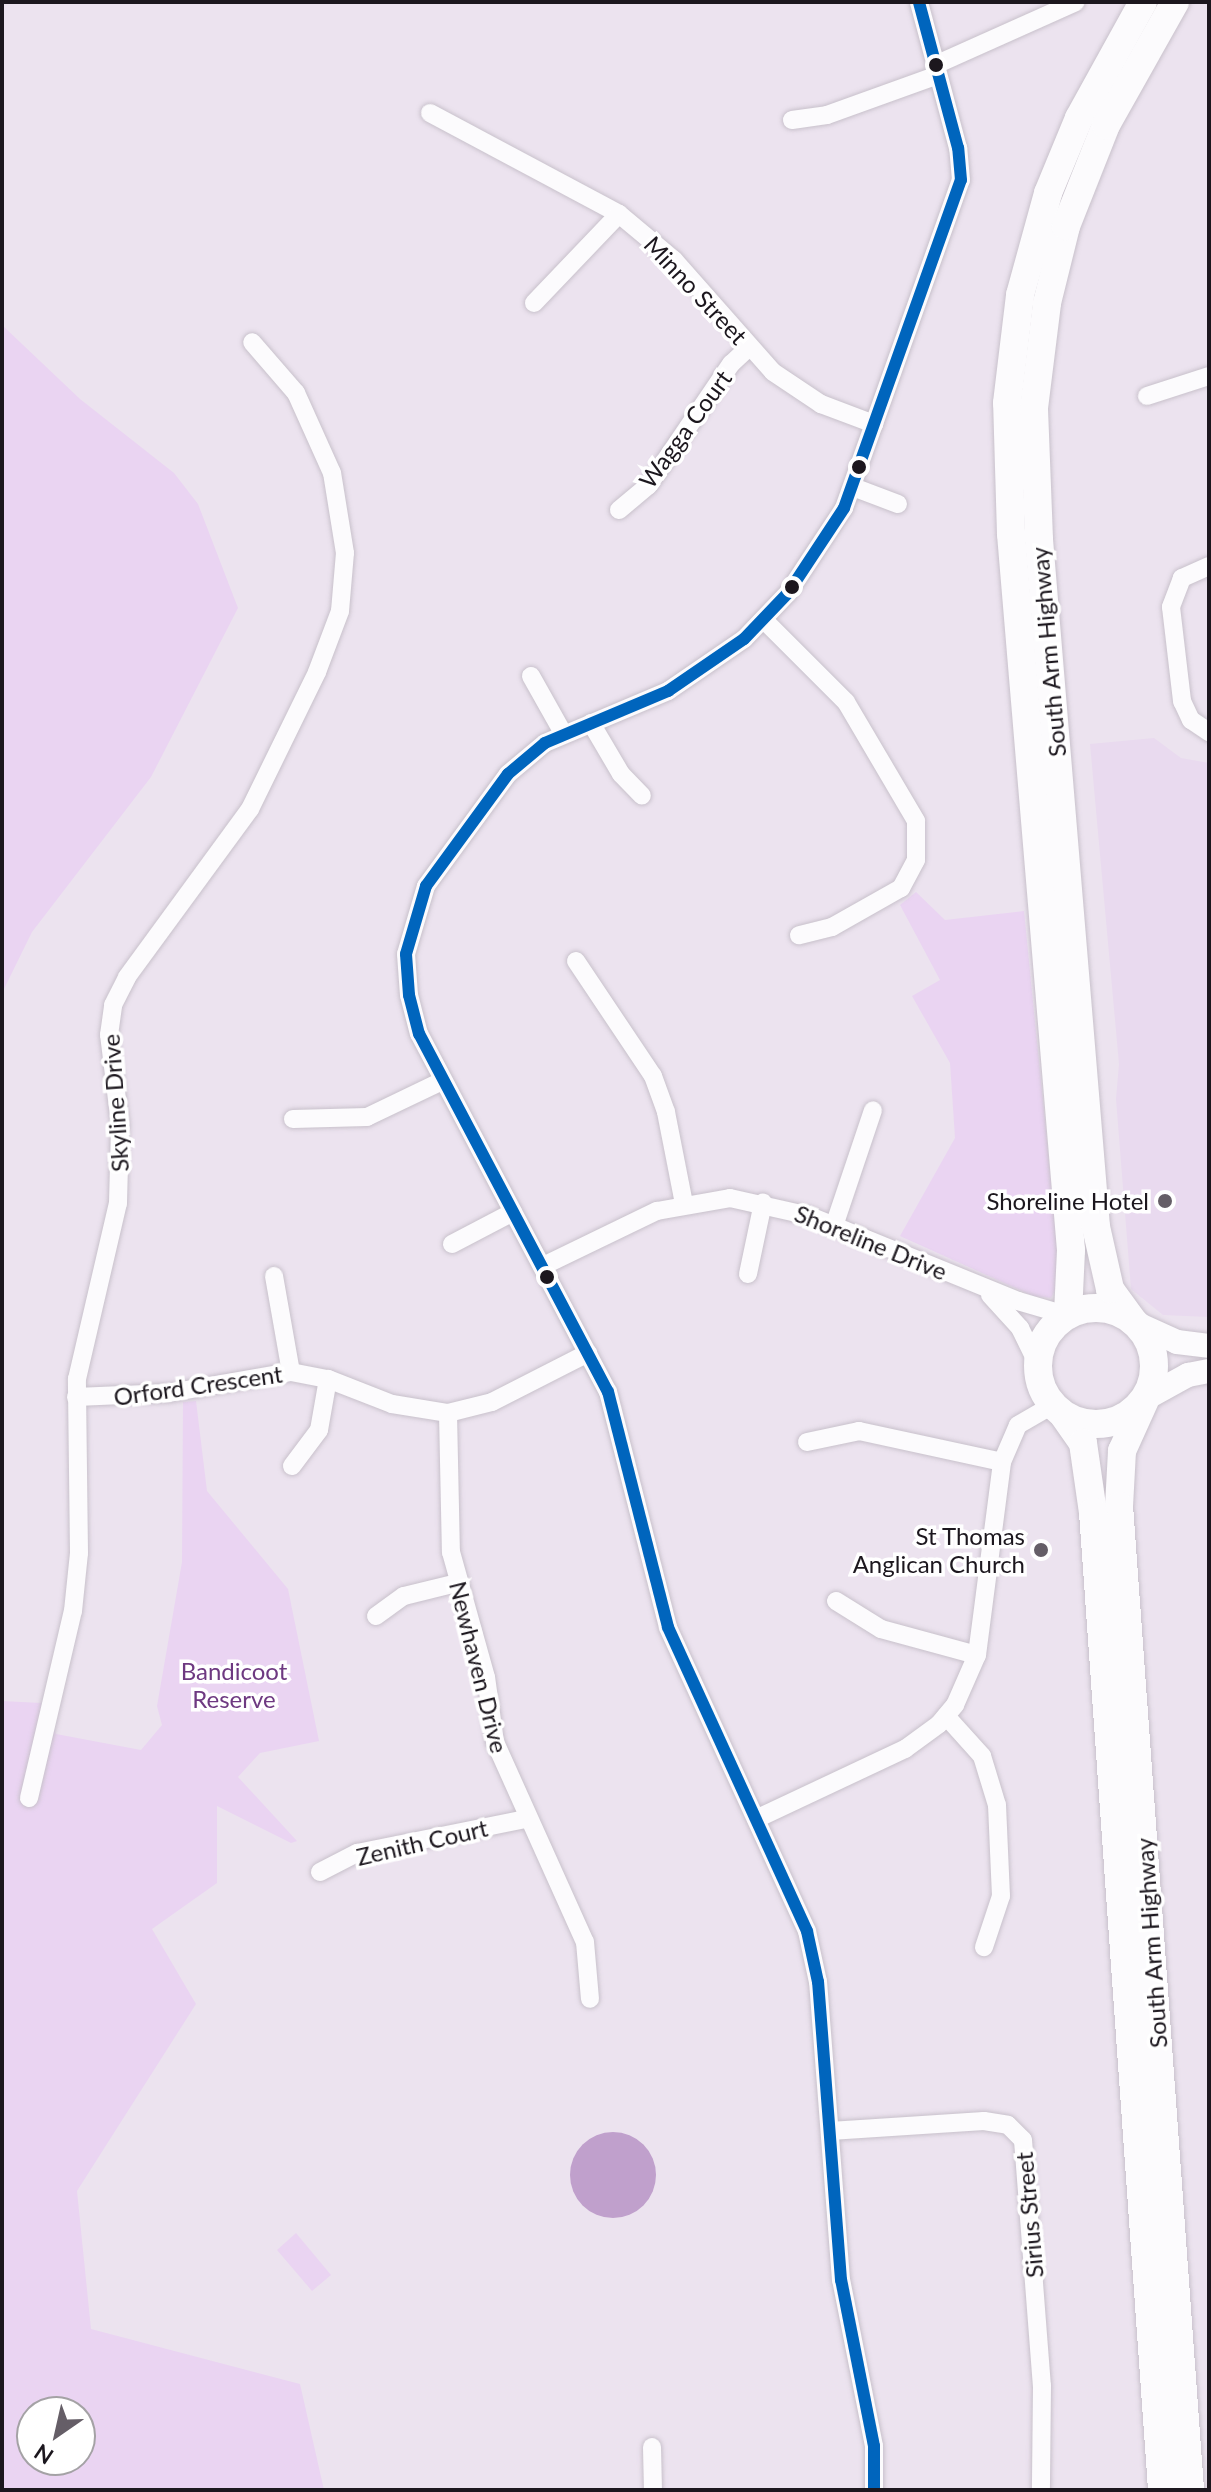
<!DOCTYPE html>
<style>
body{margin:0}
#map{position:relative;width:1211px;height:2492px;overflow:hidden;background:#ece3ef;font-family:Lato,sans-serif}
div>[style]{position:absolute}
.built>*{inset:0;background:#e9daef}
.green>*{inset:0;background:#ead4f2}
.water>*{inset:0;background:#c0a0cc}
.round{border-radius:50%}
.roads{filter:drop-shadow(0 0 2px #c8c1cb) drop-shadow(0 0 2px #c8c1cb)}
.street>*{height:18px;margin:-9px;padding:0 9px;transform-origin:9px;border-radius:9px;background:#fcfbfd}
.secondary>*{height:24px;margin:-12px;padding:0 12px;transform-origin:12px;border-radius:12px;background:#fcfbfd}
.primary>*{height:28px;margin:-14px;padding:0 14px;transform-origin:14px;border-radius:14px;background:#fcfbfd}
.primary>.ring{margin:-14px;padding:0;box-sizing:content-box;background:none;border:28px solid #fcfbfd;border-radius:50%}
.bus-1>*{height:12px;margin:-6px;padding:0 6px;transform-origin:6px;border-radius:6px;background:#0065bd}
.dots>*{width:22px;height:22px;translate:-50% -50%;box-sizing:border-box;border:4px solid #fff;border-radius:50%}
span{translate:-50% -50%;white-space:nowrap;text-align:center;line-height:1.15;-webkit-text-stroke:7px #fff;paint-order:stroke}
.street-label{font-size:24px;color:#1c171e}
.poi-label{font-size:24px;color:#1c171e}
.right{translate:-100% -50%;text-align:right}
.park-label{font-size:24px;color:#6e3981}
.frame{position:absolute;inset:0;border:4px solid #1c171e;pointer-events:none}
.north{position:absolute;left:16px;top:2396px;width:80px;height:80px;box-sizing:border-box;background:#fff;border:2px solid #a4a2a5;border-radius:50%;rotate:214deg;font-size:22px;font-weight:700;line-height:32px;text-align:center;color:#1c171e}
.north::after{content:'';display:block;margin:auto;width:28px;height:36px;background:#655e67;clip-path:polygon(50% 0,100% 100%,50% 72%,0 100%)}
</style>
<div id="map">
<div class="built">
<i style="clip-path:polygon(1154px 738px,1181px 758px,1209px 763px,1209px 1317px,1163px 1315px,1131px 1289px,1116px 1099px,1119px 1064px,1090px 744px)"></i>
</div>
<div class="green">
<i style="clip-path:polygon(2px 325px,80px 399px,174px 473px,198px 504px,238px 608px,151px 777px,32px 932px,2px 993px)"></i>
<i style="clip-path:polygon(916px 892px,945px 920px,1024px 911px,1057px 1242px,1057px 1286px,1051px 1298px,1033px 1296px,900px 1236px,955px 1138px,950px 1063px,912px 996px,940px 980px,900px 905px)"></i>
<i style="clip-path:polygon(evenodd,196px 1401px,207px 1491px,288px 1589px,319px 1741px,260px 1753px,238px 1777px,297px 1841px,291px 1843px,217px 1806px,217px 1883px,152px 1929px,196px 2004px,77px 2191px,91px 2329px,300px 2384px,324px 2490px,2px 2490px,2px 1701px,41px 1703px,56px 1734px,141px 1750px,162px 1725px,157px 1706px,182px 1562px,183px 1402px,196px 1401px,32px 2412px,80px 2412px,80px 2460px,32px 2460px,32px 2412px)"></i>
<i style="clip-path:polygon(296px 2233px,331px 2275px,312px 2291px,277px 2250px)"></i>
</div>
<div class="water">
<i class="round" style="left:570px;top:2132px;width:86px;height:86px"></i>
</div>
<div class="roads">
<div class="street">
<i style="left:935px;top:65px;width:154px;rotate:-24.1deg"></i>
<i style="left:430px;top:113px;width:214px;rotate:28.1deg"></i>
<i style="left:619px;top:214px;width:72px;rotate:39.9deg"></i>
<i style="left:674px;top:260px;width:149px;rotate:48.5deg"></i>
<i style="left:773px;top:372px;width:58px;rotate:33.7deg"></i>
<i style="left:821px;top:404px;width:57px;rotate:20.7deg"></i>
<i style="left:792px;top:120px;width:35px;rotate:-8deg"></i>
<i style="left:827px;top:115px;width:118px;rotate:-19.8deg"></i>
<i style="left:534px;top:303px;width:123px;rotate:-46.3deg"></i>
<i style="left:1147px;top:396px;width:65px;rotate:-17.9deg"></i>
<i style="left:853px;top:487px;width:48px;rotate:20.7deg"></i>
<i style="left:619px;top:510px;width:38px;rotate:-40deg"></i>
<i style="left:648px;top:486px;width:148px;rotate:-55.8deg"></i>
<i style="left:731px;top:364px;width:25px;rotate:-43deg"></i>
<i style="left:1209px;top:566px;width:30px;rotate:156deg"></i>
<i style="left:1182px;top:578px;width:31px;rotate:111deg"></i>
<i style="left:1171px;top:607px;width:95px;rotate:83.3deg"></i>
<i style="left:1182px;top:701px;width:21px;rotate:65deg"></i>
<i style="left:1191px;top:720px;width:22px;rotate:34deg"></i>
<i style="left:764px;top:620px;width:116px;rotate:45deg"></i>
<i style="left:846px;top:702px;width:138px;rotate:59.5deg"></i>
<i style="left:916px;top:821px;width:39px;rotate:90deg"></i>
<i style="left:916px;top:860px;width:32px;rotate:118deg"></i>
<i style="left:901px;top:888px;width:79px;rotate:150.5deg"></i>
<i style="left:832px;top:927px;width:34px;rotate:166deg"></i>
<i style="left:531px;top:676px;width:65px;rotate:60.7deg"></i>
<i style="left:591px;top:723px;width:59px;rotate:59.5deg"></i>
<i style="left:621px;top:774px;width:30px;rotate:46deg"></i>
<i style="left:576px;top:961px;width:138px;rotate:56.2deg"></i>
<i style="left:653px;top:1076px;width:38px;rotate:70deg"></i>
<i style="left:666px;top:1112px;width:94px;rotate:78.9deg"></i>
<i style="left:293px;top:1119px;width:74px;rotate:-1.5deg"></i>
<i style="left:367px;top:1117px;width:83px;rotate:-25.6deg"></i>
<i style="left:834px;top:1226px;width:122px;rotate:-71.4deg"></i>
<i style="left:452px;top:1244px;width:69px;rotate:-27.7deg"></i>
<i style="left:543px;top:1266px;width:127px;rotate:-25.8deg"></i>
<i style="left:657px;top:1211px;width:74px;rotate:-10.1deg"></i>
<i style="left:730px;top:1198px;width:82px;rotate:12.7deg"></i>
<i style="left:810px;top:1216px;width:225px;rotate:22.2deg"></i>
<i style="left:1018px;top:1301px;width:50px;rotate:16.3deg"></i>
<i style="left:748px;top:1274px;width:73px;rotate:-78.1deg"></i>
<i style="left:274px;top:1276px;width:97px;rotate:80deg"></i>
<i style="left:990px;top:1295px;width:45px;rotate:47.7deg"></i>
<i style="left:1020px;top:1328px;width:37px;rotate:64deg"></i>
<i style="left:76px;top:1397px;width:93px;rotate:-2.5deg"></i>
<i style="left:169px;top:1393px;width:124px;rotate:-9.8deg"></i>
<i style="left:291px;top:1372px;width:38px;rotate:11deg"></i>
<i style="left:328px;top:1379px;width:69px;rotate:21.3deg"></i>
<i style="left:392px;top:1404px;width:57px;rotate:9.1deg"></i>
<i style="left:448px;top:1413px;width:45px;rotate:-14deg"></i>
<i style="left:492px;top:1402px;width:108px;rotate:-27deg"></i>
<i style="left:448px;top:1413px;width:139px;rotate:88.8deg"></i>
<i style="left:451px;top:1552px;width:130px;rotate:74.4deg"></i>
<i style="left:486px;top:1677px;width:66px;rotate:82.1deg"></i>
<i style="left:495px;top:1742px;width:219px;rotate:65.8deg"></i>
<i style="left:585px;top:1942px;width:57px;rotate:85deg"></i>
<i style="left:807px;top:1442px;width:53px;rotate:-11.9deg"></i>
<i style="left:859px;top:1431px;width:146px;rotate:12.2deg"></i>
<i style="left:292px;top:1466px;width:45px;rotate:-53.1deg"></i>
<i style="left:319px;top:1430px;width:52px;rotate:-80deg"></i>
<i style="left:836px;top:1601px;width:53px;rotate:31.9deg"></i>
<i style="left:881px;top:1629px;width:99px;rotate:15.2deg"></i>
<i style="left:376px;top:1616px;width:34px;rotate:-36deg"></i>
<i style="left:404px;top:1596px;width:55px;rotate:-13.8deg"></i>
<i style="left:946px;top:1716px;width:54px;rotate:48deg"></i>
<i style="left:982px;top:1756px;width:51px;rotate:73deg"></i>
<i style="left:997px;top:1805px;width:91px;rotate:87.5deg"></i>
<i style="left:1001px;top:1896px;width:54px;rotate:108.4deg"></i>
<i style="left:29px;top:1798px;width:192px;rotate:-76.8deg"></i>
<i style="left:73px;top:1611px;width:58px;rotate:-84.1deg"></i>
<i style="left:79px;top:1553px;width:174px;rotate:-90.7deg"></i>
<i style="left:77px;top:1379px;width:181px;rotate:-76.9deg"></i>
<i style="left:118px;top:1203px;width:79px;rotate:-88.5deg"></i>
<i style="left:120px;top:1124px;width:90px;rotate:-97deg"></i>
<i style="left:109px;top:1035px;width:30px;rotate:-82deg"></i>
<i style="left:113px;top:1005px;width:31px;rotate:-63deg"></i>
<i style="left:127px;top:977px;width:208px;rotate:-53.8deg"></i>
<i style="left:250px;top:809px;width:153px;rotate:-63.9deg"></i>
<i style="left:317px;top:672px;width:65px;rotate:-69.3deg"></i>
<i style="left:340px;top:611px;width:58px;rotate:-85.1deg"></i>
<i style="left:345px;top:553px;width:81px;rotate:-99.2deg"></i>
<i style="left:332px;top:473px;width:88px;rotate:-114.2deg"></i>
<i style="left:296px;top:393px;width:67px;rotate:-130.8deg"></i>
<i style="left:756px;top:1819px;width:165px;rotate:-25.2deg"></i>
<i style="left:905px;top:1749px;width:42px;rotate:-36.3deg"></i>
<i style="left:939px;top:1724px;width:25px;rotate:-50deg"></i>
<i style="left:955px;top:1705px;width:55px;rotate:-66.3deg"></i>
<i style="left:977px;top:1655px;width:195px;rotate:-82.6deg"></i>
<i style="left:1002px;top:1462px;width:40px;rotate:-66.6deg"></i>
<i style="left:1018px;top:1425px;width:38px;rotate:-30deg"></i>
<i style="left:320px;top:1872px;width:42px;rotate:-27.2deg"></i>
<i style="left:357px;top:1853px;width:172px;rotate:-11.4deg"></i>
<i style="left:830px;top:2131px;width:154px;rotate:-3.7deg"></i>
<i style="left:984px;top:2121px;width:24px;rotate:9deg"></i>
<i style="left:1008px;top:2125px;width:21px;rotate:45deg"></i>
<i style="left:1023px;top:2140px;width:247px;rotate:85.6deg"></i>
<i style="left:1042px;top:2386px;width:104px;rotate:90.6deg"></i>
<i style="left:652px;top:2447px;width:43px;rotate:88.7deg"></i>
<i style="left:874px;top:2490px;width:44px;rotate:-90deg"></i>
<i style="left:874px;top:2446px;width:169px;rotate:-101.2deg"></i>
<i style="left:841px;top:2280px;width:299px;rotate:-94.4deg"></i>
<i style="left:818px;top:1982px;width:52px;rotate:-102.2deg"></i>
<i style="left:807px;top:1931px;width:334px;rotate:-114.6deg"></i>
<i style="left:668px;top:1627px;width:243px;rotate:-104.3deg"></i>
<i style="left:608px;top:1392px;width:405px;rotate:-117.8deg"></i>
<i style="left:419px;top:1034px;width:40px;rotate:-104.4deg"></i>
<i style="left:409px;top:995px;width:41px;rotate:-94.2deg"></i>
<i style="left:406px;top:954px;width:71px;rotate:-73.6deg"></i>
<i style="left:426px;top:886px;width:139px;rotate:-53.8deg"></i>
<i style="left:508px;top:774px;width:48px;rotate:-40deg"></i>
<i style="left:545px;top:743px;width:134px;rotate:-22.9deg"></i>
<i style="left:668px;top:691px;width:92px;rotate:-34.4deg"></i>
<i style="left:744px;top:639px;width:64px;rotate:-46.3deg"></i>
<i style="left:788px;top:593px;width:102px;rotate:-56.6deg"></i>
<i style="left:844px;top:508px;width:348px;rotate:-70.4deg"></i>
<i style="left:961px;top:180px;width:32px;rotate:-95deg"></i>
<i style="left:958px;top:148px;width:151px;rotate:-105deg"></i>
</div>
<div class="secondary">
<i style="left:1135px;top:1323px;width:46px;rotate:24.3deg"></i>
<i style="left:1177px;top:1342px;width:32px;rotate:7deg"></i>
<i style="left:1148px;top:1397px;width:46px;rotate:-28.8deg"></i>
<i style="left:1188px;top:1375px;width:21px;rotate:-11deg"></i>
</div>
<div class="primary">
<i class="ring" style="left:1038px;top:1308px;width:88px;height:88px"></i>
<i style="left:1068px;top:1314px;width:64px;rotate:-87.3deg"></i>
<i style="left:1071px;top:1250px;width:719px;rotate:-94.79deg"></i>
<i style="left:1011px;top:534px;width:131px;rotate:-91.7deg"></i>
<i style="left:1007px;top:403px;width:109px;rotate:-83.1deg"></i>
<i style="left:1020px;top:295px;width:106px;rotate:-74.6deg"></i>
<i style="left:1048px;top:193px;width:81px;rotate:-67.5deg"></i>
<i style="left:1079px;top:118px;width:132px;rotate:-61.1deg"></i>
<i style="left:1133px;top:1321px;width:39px;rotate:-126deg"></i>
<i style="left:1110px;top:1289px;width:64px;rotate:-102.7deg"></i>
<i style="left:1096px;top:1227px;width:690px;rotate:-94.74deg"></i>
<i style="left:1039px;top:539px;width:131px;rotate:-92.2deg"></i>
<i style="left:1034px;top:408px;width:106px;rotate:-82.9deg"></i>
<i style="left:1047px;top:303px;width:79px;rotate:-76.1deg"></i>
<i style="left:1066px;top:226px;width:109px;rotate:-68.4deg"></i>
<i style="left:1106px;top:125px;width:141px;rotate:-60.7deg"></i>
<i style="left:1145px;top:1400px;width:56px;rotate:114.3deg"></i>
<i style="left:1122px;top:1451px;width:55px;rotate:93.1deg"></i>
<i style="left:1119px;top:1506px;width:987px;rotate:85.87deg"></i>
<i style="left:1064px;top:1416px;width:33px;rotate:55deg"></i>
<i style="left:1083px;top:1443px;width:70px;rotate:81.8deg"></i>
<i style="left:1093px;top:1512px;width:980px;rotate:85.96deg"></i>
</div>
</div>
<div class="bus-1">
<i style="left:874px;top:2490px;width:44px;rotate:-90deg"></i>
<i style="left:874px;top:2446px;width:169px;rotate:-101.2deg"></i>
<i style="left:841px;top:2280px;width:299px;rotate:-94.4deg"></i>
<i style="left:818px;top:1982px;width:52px;rotate:-102.2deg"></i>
<i style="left:807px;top:1931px;width:334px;rotate:-114.6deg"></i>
<i style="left:668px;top:1627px;width:243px;rotate:-104.3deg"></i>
<i style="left:608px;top:1392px;width:405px;rotate:-117.8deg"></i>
<i style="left:419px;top:1034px;width:40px;rotate:-104.4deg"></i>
<i style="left:409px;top:995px;width:41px;rotate:-94.2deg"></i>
<i style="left:406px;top:954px;width:71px;rotate:-73.6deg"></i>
<i style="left:426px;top:886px;width:139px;rotate:-53.8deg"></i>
<i style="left:508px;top:774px;width:48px;rotate:-40deg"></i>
<i style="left:545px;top:743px;width:134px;rotate:-22.9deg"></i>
<i style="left:668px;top:691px;width:92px;rotate:-34.4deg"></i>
<i style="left:744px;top:639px;width:64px;rotate:-46.3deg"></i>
<i style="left:788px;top:593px;width:102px;rotate:-56.6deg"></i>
<i style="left:844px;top:508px;width:348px;rotate:-70.4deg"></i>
<i style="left:961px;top:180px;width:32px;rotate:-95deg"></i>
<i style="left:958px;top:148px;width:151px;rotate:-105deg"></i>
</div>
<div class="dots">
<i style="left:936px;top:65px;background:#1c171e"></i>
<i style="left:859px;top:467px;background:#1c171e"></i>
<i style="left:792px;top:587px;background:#1c171e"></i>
<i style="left:1165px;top:1201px;background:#655e67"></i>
<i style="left:547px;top:1277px;background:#1c171e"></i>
<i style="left:1041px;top:1550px;background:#655e67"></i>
</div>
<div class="street-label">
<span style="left:696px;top:290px;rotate:47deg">Minno Street</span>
<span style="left:685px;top:429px;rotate:-54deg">Wagga Court</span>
<span style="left:1048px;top:652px;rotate:-95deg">South Arm Highway</span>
<span style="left:115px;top:1103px;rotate:-94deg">Skyline Drive</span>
<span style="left:871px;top:1242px;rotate:22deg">Shoreline Drive</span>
<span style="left:198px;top:1385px;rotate:-8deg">Orford Crescent</span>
<span style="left:479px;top:1667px;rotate:76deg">Newhaven Drive</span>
<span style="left:422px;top:1842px;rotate:-13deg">Zenith Court</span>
<span style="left:1151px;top:1943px;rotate:-94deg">South Arm Highway</span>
<span style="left:1029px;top:2215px;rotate:-95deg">Sirius Street</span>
</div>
<div class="poi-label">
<span class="right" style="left:1149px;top:1201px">Shoreline Hotel</span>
<span class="right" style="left:1025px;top:1550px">St Thomas<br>Anglican Church</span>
</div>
<div class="park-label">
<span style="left:234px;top:1685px">Bandicoot<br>Reserve</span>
</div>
<div class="frame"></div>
<div class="north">N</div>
</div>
